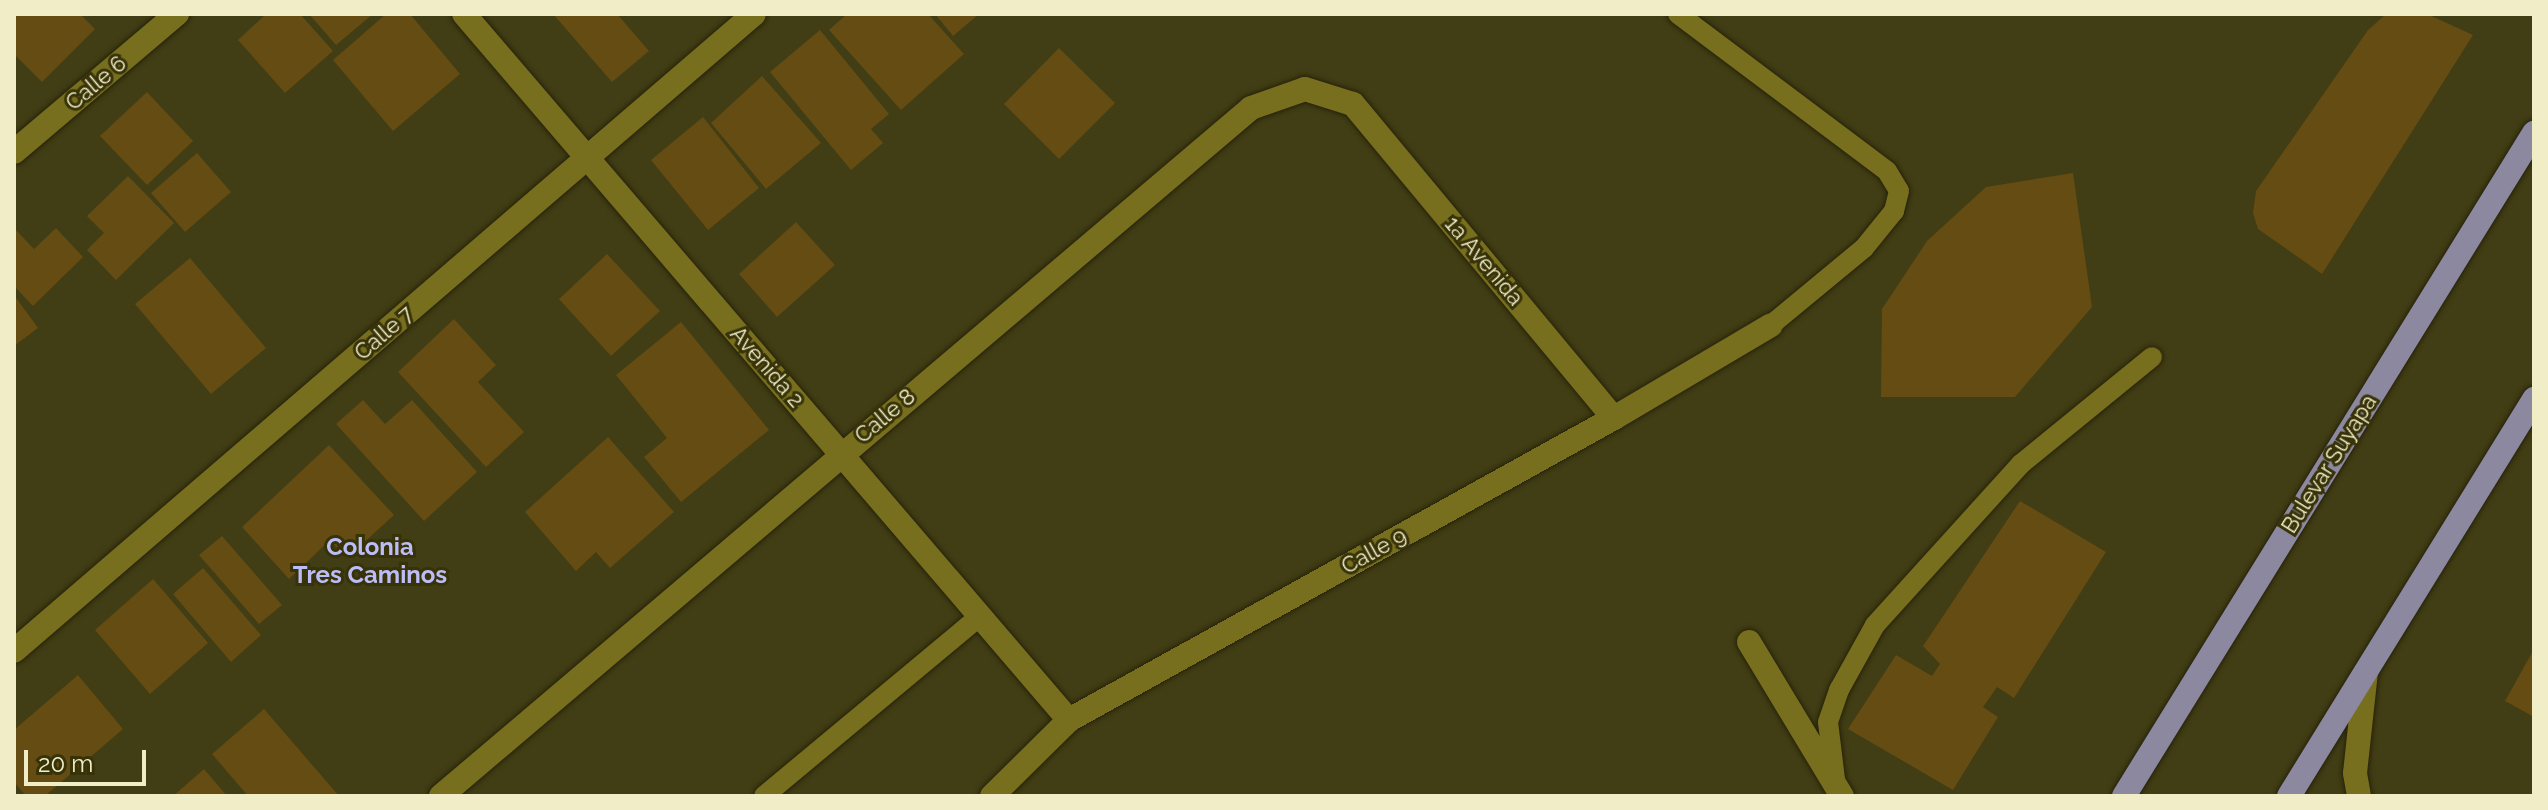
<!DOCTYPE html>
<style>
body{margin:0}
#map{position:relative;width:2548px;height:810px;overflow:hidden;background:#413d14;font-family:Raleway,sans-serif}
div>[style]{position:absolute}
.building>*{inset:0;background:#654c13}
.roads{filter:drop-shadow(0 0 2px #26230b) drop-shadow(0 0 2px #26230b)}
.lane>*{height:20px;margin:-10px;padding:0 10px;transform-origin:10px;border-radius:10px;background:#776e1e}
.street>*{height:24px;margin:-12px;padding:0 12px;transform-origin:12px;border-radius:12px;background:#776e1e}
.primary>*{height:24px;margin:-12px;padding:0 12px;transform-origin:12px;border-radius:12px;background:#8c88a0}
span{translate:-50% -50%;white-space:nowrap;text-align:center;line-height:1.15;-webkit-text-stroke:6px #373208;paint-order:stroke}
.street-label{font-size:22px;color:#f0edc7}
.neighbourhood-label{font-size:24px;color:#bbbdf6;font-weight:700}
.frame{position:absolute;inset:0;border:16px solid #f0edc7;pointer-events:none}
.scale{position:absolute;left:24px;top:750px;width:122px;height:36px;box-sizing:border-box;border:4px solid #f0edc7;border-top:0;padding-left:10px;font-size:24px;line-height:28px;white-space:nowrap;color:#f0edc7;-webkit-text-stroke:6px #373208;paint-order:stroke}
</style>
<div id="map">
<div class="building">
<i style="clip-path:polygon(14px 14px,80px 14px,95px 29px,42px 82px,14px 54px)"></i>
<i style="clip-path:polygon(266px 14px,300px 14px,333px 51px,285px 93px,238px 40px)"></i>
<i style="clip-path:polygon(309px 14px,373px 14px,336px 45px)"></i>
<i style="clip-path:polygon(386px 14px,410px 14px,460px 74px,393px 131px,333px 60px)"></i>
<i style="clip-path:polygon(553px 14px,617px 14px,649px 51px,612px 82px)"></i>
<i style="clip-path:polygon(847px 14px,928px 14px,964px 54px,901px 110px,829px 30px)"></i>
<i style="clip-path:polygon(935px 14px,979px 14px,953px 36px)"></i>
<i style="clip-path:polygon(2386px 14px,2427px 14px,2473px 35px,2322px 274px,2258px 229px,2253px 213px,2256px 191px,2368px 30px)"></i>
<i style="clip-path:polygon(820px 30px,889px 114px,871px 129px,883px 143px,851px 170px,770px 72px)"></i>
<i style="clip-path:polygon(1059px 48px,1115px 103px,1059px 159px,1004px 104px)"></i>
<i style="clip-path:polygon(762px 76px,821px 143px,766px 189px,711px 123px)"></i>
<i style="clip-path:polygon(147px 92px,193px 141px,147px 185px,100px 136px)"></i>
<i style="clip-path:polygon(703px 117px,759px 188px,708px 230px,651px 160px)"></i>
<i style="clip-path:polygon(197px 153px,231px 192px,185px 232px,151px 193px)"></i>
<i style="clip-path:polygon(2073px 173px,2092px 307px,2015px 397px,1881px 397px,1882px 309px,1927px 241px,1986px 187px)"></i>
<i style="clip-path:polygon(128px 176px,174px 223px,116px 280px,87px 250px,104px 233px,87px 216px)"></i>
<i style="clip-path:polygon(796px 222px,835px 265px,777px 317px,739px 274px)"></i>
<i style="clip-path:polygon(14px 228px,34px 249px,56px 228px,83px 257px,33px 306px,14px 286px)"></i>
<i style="clip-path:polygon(607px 254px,660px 311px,611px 356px,559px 299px)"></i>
<i style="clip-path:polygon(190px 258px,266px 348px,211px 394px,135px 304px)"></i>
<i style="clip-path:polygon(14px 295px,38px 328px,14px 346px)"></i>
<i style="clip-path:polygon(454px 319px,496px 365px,478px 382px,524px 432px,486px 467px,398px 372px)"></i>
<i style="clip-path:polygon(681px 322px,769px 430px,681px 502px,644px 457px,667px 438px,616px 375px)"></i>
<i style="clip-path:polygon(363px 400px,385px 424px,412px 400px,477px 472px,424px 521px,336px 424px)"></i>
<i style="clip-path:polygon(608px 437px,674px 512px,610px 568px,596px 552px,576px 571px,525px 512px)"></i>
<i style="clip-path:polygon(329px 445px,394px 515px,347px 558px,330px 540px,289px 579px,242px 527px)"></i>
<i style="clip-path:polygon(2020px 501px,2106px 552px,2014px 698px,1997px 687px,1983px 707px,1998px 717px,1953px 790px,1848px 729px,1896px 655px,1932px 676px,1940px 664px,1923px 646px)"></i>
<i style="clip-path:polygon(222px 536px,282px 605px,259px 624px,199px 555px)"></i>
<i style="clip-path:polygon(203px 568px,261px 635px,231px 662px,173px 594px)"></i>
<i style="clip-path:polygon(153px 579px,208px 643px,150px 694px,95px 630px)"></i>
<i style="clip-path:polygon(2534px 649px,2534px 717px,2505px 701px)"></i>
<i style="clip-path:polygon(78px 675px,123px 729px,45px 796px,26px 796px,14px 782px,14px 730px)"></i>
<i style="clip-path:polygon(264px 709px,339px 796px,248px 796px,212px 754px)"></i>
<i style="clip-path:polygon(204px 769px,227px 796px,173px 796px)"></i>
</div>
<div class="roads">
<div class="lane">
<i style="left:1678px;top:14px;width:261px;rotate:36.9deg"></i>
<i style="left:1887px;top:171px;width:23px;rotate:59deg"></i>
<i style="left:1899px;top:191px;width:21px;rotate:104deg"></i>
<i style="left:1894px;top:211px;width:48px;rotate:129deg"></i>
<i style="left:1864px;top:248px;width:121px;rotate:140.4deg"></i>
<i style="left:1835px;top:779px;width:57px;rotate:-97deg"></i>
<i style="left:1828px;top:722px;width:34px;rotate:-71deg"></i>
<i style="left:1839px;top:690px;width:74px;rotate:-61deg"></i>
<i style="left:1875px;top:625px;width:217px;rotate:-47.8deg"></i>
<i style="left:2021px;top:464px;width:169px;rotate:-39.2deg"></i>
<i style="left:764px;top:796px;width:281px;rotate:-39.8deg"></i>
</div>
<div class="street">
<i style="left:464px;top:14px;width:930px;rotate:49.41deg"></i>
<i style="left:14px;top:152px;width:214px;rotate:-40.3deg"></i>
<i style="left:1749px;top:642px;width:180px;rotate:58.9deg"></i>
<i style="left:14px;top:651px;width:976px;rotate:-40.72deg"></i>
<i style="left:441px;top:796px;width:1063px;rotate:-40.34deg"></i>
<i style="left:1251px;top:108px;width:57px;rotate:-19.4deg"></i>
<i style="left:1305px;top:89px;width:50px;rotate:17.4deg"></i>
<i style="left:1353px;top:104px;width:408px;rotate:50.3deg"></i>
<i style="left:992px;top:796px;width:108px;rotate:-44.6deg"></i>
<i style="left:1069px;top:720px;width:623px;rotate:-28.99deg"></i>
<i style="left:1614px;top:418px;width:182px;rotate:-30.6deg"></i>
<i style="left:2359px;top:796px;width:23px;rotate:-100deg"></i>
<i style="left:2355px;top:773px;width:102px;rotate:-83.8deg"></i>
</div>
<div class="primary">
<i style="left:2124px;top:796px;width:780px;rotate:-58.27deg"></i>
<i style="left:2289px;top:796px;width:467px;rotate:-58.3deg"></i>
</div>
</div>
<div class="street-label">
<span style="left:96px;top:83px;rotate:-40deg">Calle 6</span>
<span style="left:1484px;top:261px;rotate:50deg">1a Avenida</span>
<span style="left:384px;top:333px;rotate:-41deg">Calle 7</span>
<span style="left:767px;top:367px;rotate:49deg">Avenida 2</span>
<span style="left:885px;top:416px;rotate:-40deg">Calle 8</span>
<span style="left:2329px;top:464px;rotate:-58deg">Bulevar Suyapa</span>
<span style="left:1374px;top:551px;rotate:-29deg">Calle 9</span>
</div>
<div class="neighbourhood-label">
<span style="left:370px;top:561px">Colonia<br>Tres Caminos</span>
</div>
<div class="frame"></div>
<div class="scale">20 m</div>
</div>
